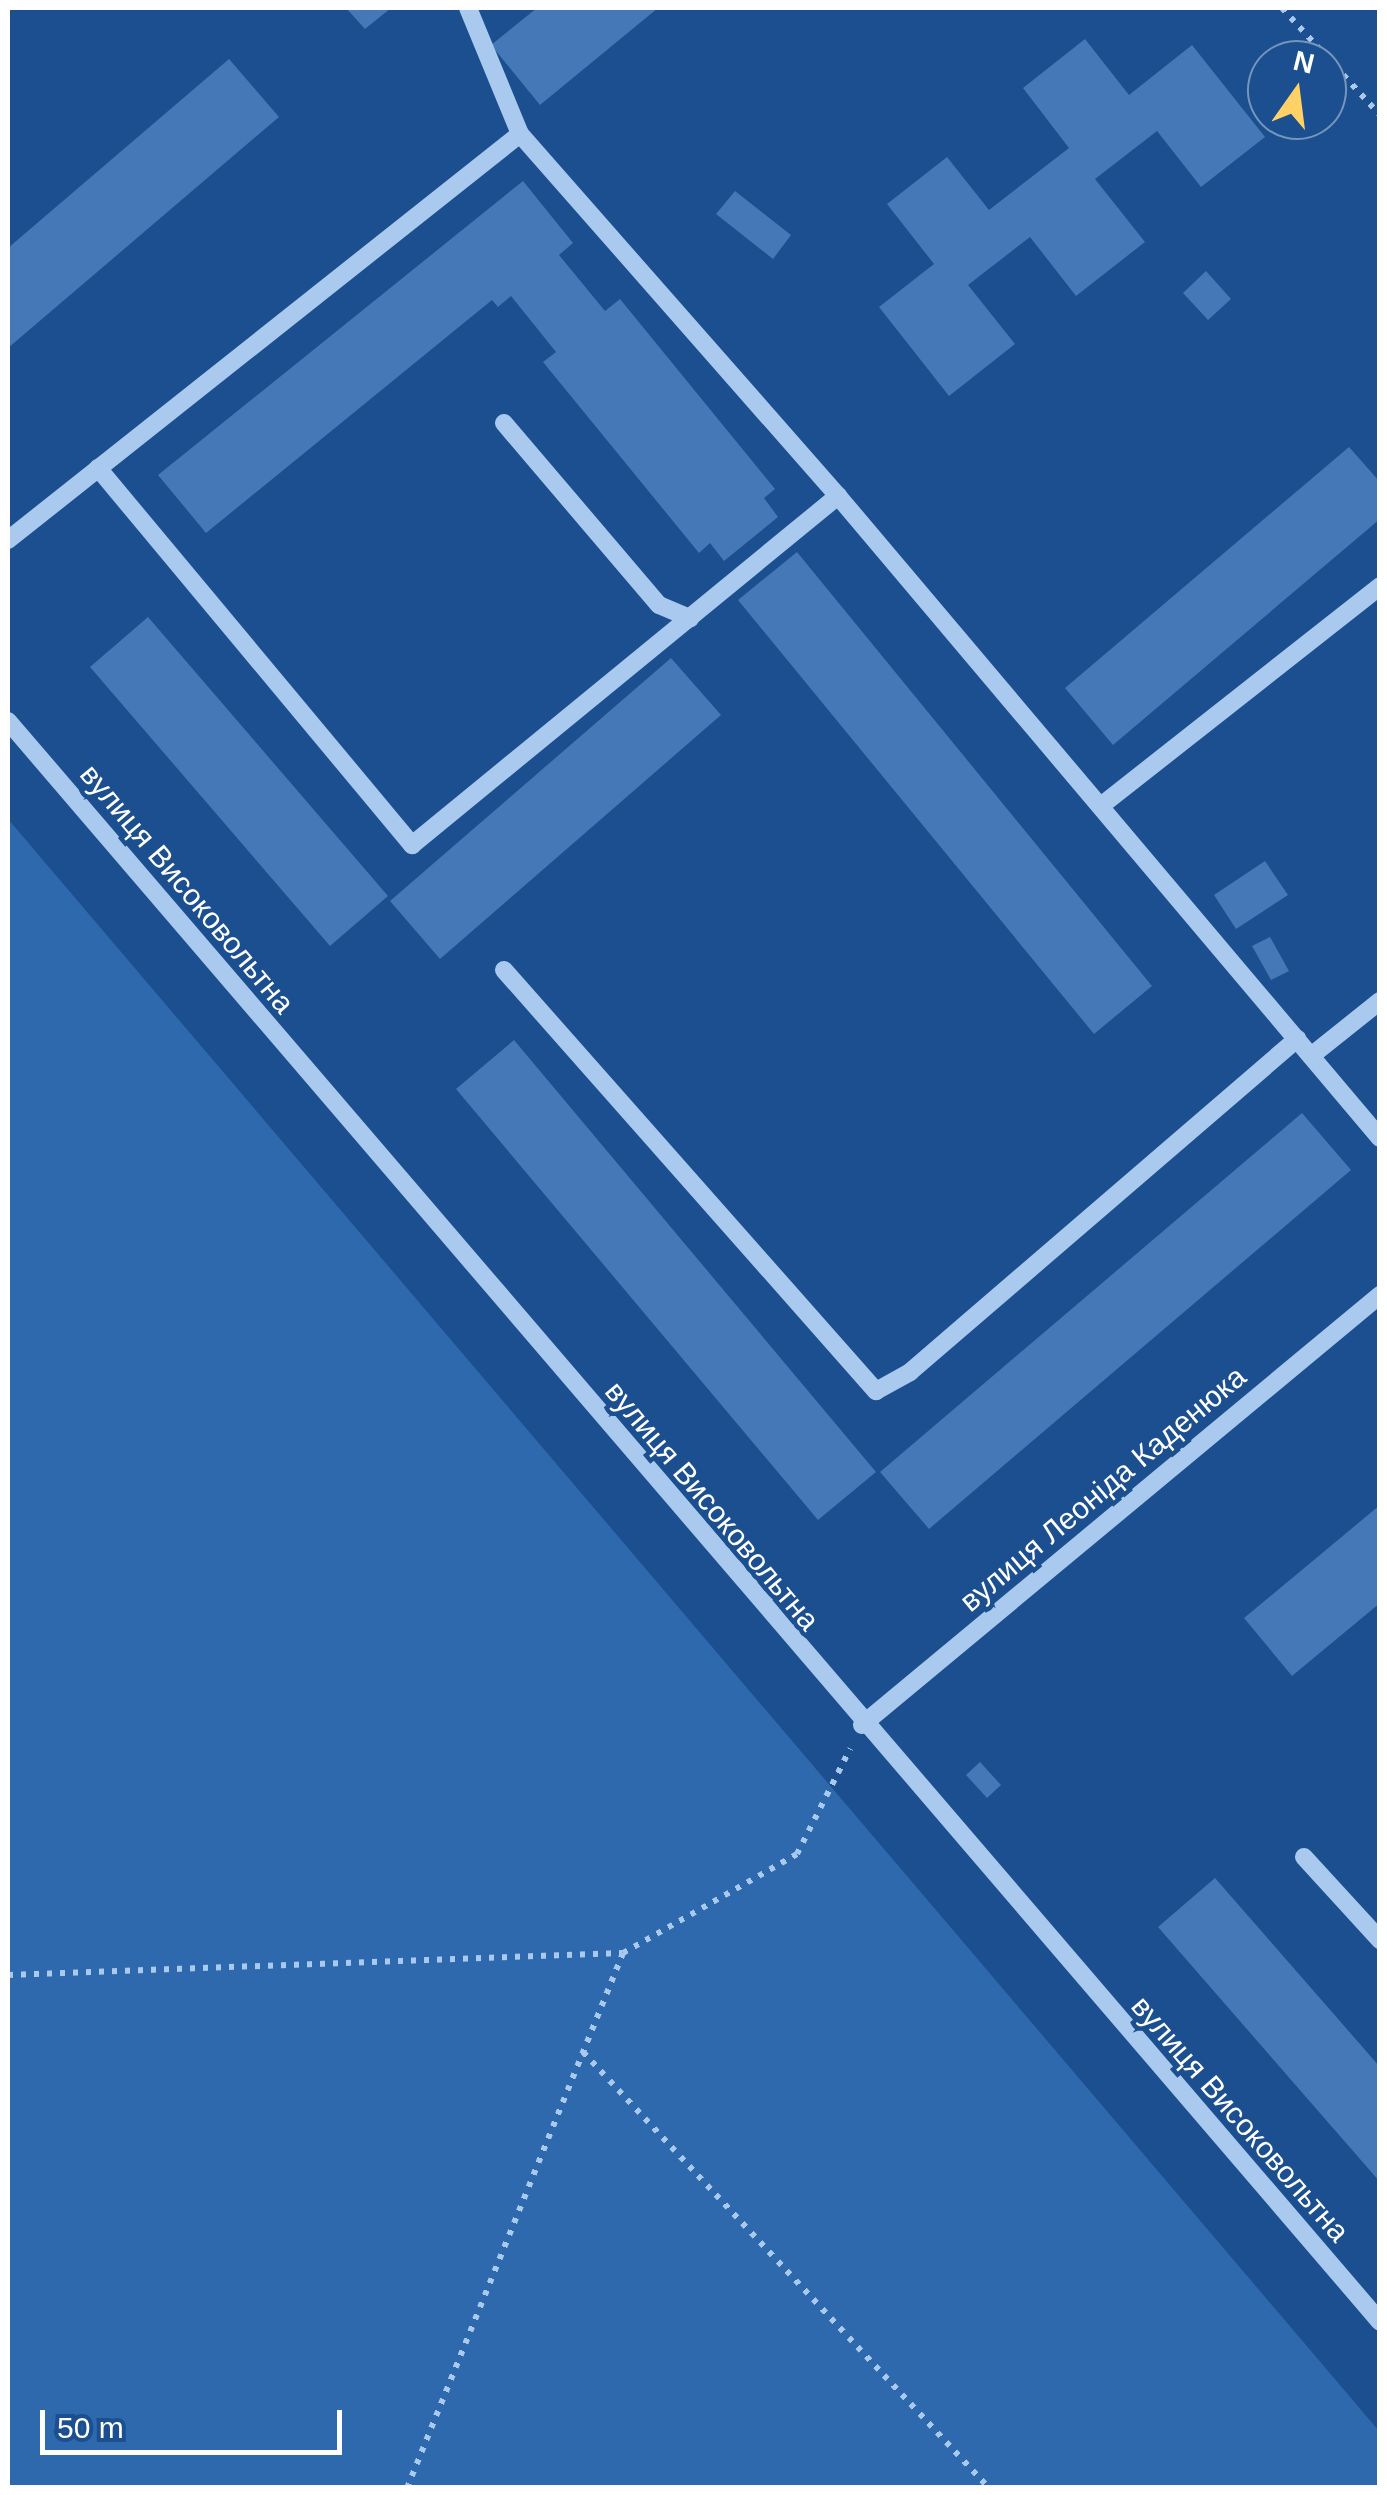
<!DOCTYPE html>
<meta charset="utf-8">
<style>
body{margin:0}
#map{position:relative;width:1387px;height:2495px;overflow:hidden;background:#1b4f8f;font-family:Arial,sans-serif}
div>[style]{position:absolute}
.green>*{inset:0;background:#2e69ad}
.building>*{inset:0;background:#4478b7}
.path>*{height:6px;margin-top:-3px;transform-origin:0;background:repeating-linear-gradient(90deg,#a9c9ee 0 5px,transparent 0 13px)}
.minor>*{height:18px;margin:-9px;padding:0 9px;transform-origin:9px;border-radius:9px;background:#a9c9ee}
span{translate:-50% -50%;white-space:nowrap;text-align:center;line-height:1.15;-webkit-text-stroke:9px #1b4f8f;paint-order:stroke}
.street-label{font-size:30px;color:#fff}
.frame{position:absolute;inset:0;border:10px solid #fff;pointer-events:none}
.north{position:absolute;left:1247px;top:40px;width:100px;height:100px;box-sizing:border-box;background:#1b4f8f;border:2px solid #7695bc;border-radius:50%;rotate:14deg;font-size:28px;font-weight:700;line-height:40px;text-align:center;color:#fff}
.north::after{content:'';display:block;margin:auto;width:35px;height:45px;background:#ffd166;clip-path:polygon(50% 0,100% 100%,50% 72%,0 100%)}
.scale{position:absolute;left:40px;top:2410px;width:302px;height:45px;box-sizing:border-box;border:5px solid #fff;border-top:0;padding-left:12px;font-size:30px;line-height:35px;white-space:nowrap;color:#fff;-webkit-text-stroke:8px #1b4f8f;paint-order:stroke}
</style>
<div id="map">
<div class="green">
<i style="clip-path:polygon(8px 819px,1379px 2431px,1379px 2487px,8px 2487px)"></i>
</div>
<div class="building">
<i style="clip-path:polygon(346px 8px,391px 8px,365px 29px)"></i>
<i style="clip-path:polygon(537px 8px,658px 8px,540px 105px,491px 45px)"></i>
<i style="clip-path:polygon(1085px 39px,1129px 95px,1192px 45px,1265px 137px,1201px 187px,1157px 131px,1095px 179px,1145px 242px,1076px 296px,1030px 237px,968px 285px,1015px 344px,949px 396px,879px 307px,934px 264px,887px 204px,947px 157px,989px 210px,1069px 148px,1023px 88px)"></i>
<i style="clip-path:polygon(229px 59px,279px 117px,8px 348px,8px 248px)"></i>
<i style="clip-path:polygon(523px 181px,573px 243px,559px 255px,605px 311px,620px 299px,775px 489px,764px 498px,778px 517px,724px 561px,710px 543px,699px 553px,543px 362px,556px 352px,511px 296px,498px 307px,492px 300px,206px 533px,158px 475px)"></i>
<i style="clip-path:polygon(735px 191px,791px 235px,773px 259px,716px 214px)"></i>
<i style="clip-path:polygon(1206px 271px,1231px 299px,1208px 320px,1183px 293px)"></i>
<i style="clip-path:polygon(1349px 447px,1380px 482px,1380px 519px,1113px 745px,1065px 688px)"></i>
<i style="clip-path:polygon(797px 552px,1152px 986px,1094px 1034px,738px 600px)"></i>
<i style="clip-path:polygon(148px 617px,388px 896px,330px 946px,90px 667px)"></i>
<i style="clip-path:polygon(671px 658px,721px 715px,440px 959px,390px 901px)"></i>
<i style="clip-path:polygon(1265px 861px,1288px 895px,1236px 929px,1214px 895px)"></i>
<i style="clip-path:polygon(1270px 937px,1289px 971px,1271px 980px,1252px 946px)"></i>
<i style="clip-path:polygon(514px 1040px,876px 1472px,818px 1520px,456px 1089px)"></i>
<i style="clip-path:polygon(1302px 1113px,1351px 1170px,929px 1529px,880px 1472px)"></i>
<i style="clip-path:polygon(1380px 1505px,1380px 1603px,1292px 1676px,1244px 1618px)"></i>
<i style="clip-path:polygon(980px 1762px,1001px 1785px,987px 1798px,966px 1775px)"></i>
<i style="clip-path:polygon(1215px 1878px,1380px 2067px,1380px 2182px,1158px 1927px)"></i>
</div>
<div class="path">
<i style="left:1282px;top:8px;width:145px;rotate:47.5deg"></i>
<i style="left:8px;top:1975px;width:615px;rotate:-2.05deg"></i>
<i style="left:583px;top:2052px;width:596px;rotate:47.04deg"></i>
<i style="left:407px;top:2488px;width:577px;rotate:-68.01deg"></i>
<i style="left:623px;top:1953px;width:200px;rotate:-29.6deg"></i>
<i style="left:797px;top:1854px;width:118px;rotate:-63.2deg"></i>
</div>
<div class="minor">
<i style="left:520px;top:134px;width:482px;rotate:48.7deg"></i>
<i style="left:504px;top:423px;width:239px;rotate:49.6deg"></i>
<i style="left:659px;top:605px;width:34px;rotate:23deg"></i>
<i style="left:98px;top:468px;width:491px;rotate:50.2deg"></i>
<i style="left:412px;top:845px;width:551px;rotate:-39.33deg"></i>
<i style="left:838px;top:496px;width:840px;rotate:49.83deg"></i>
<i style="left:8px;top:540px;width:653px;rotate:-38.41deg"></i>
<i style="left:520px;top:134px;width:136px;rotate:-112.4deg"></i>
<i style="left:8px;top:721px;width:2108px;rotate:49.4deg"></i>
<i style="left:1102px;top:805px;width:354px;rotate:-38.2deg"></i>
<i style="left:504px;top:970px;width:562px;rotate:48.54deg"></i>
<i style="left:876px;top:1391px;width:39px;rotate:-29deg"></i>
<i style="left:910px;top:1372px;width:511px;rotate:-40.71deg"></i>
<i style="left:1311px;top:1056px;width:88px;rotate:-38.6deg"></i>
<i style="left:862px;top:1725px;width:673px;rotate:-39.7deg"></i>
<i style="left:1304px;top:1857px;width:113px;rotate:47.5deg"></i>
</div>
<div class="street-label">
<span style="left:187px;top:889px;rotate:50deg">вулиця Високовольтна</span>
<span style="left:1103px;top:1489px;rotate:-40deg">вулиця Леоніда Каденюка</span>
<span style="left:712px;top:1506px;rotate:50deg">вулиця Високовольтна</span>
<span style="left:1240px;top:2119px;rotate:49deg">вулиця Високовольтна</span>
</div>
<div class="frame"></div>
<div class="north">N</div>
<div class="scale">50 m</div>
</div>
